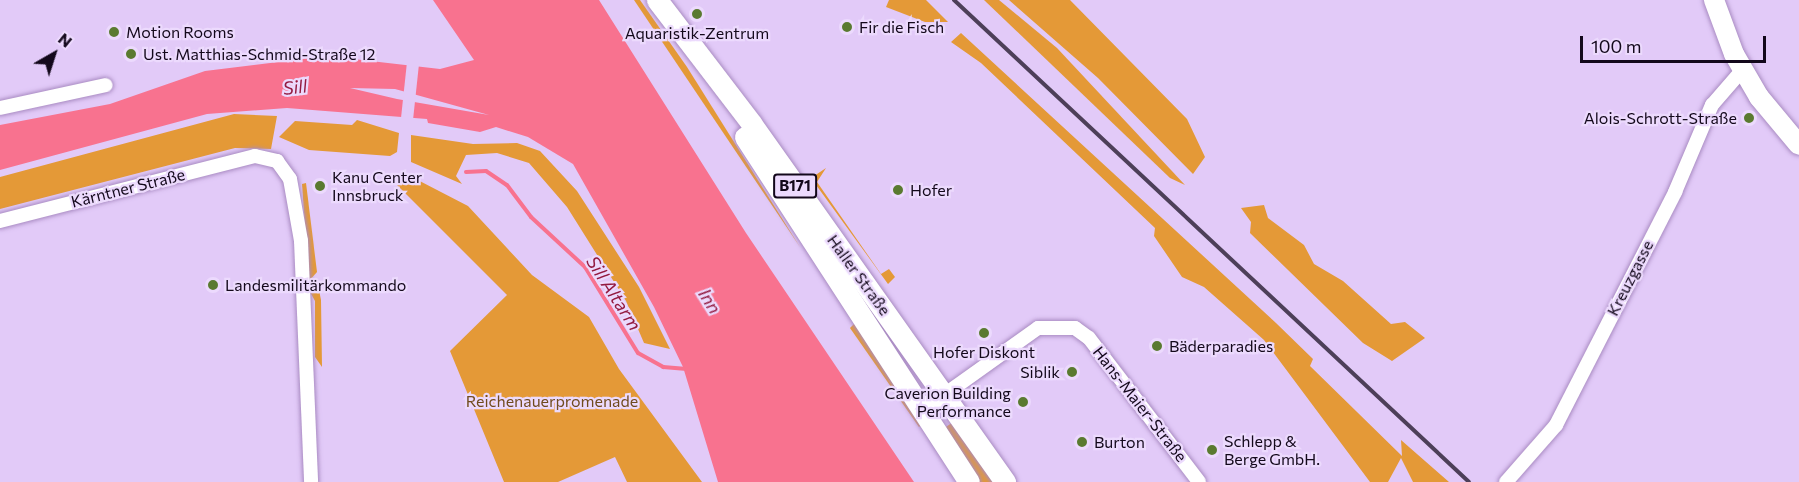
<!DOCTYPE html>
<meta charset="utf-8">
<style>
body{margin:0}
#map{position:relative;width:1799px;height:482px;overflow:hidden;background:#e2caf8;font-family:Commissioner,sans-serif}
div>[style]{position:absolute}
.green>*{inset:0;background:#e49937}
.water>*{inset:0;background:#f8728f}
.pier>*{inset:0;background:#e2caf8}
.stream>*{height:4px;margin:-2px;padding:0 2px;transform-origin:2px;border-radius:2px;background:#f8728f}
.roads{filter:drop-shadow(0 0 2px #a98bc2) drop-shadow(0 0 2px #a98bc2)}
.minor>*{height:14px;margin:-7px;padding:0 7px;transform-origin:7px;border-radius:7px;background:#fff}
.secondary>*{height:20px;margin:-10px;padding:0 10px;transform-origin:10px;border-radius:10px;background:#fff}
.primary>*{height:21px;margin:-10.5px;padding:0 10.5px;transform-origin:10.5px;border-radius:10.5px;background:#fff}
.rail>*{height:4px;margin:-2px;padding:0 2px;transform-origin:2px;border-radius:2px;background:#4d3f59}
.dots>*{width:16px;height:16px;translate:-50% -50%;box-sizing:border-box;border:3px solid #ecdafd;border-radius:50%}
span{translate:-50% -50%;white-space:nowrap;text-align:center;line-height:1.15;-webkit-text-stroke:4.5px #ecdafd;paint-order:stroke}
.shield-label span{padding:2px 4px;background:#ecdafd;border:2px solid;border-radius:4px;-webkit-text-stroke-width:0}
.shield-label{font-size:15px;color:#13081b;font-weight:700}
.poi-label{font-size:16px;color:#13081b}
.left{translate:0 -50%;text-align:left}
.right{translate:-100% -50%;text-align:right}
.street-label{font-size:16px;color:#13081b}
.park-label{font-size:16px;color:#704b1e}
.water-label{font-size:18px;color:#931a40;font-style:italic}
.north{position:absolute;left:24px;top:24px;width:60px;height:60px;-webkit-text-stroke:4px #ecdafd;paint-order:stroke;rotate:39deg;font-size:16px;font-weight:700;line-height:24px;text-align:center;color:#13081b}
.north::after{content:'';display:block;margin:auto;width:21px;height:27px;background:#13081b;clip-path:polygon(50% 0,100% 100%,50% 72%,0 100%)}
.scale{position:absolute;left:1580px;top:36px;width:186px;height:27px;box-sizing:border-box;border:3px solid #13081b;border-top:0;padding-left:8px;font-size:18px;line-height:21px;white-space:nowrap;color:#13081b;-webkit-text-stroke:4px #ecdafd;paint-order:stroke}
</style>
<div id="map">
<div class="green">
<i style="clip-path:polygon(634px 0,640px 0,687px 67px,800px 247px)"></i>
<i style="clip-path:polygon(889px 0,926px 0,948px 22px,925px 22px,886px 7px)"></i>
<i style="clip-path:polygon(984px 0,999px 0,1057px 48px,1185px 185px,1170px 178px)"></i>
<i style="clip-path:polygon(1009px 0,1070px 0,1187px 119px,1205px 157px,1193px 174px,1098px 78px)"></i>
<i style="clip-path:polygon(961px 33px,1276px 323px,1313px 359px,1310px 366px,1402px 456px,1401px 440px,1449px 482px,1413px 482px,1401px 458px,1388px 482px,1370px 482px,1264px 340px,1204px 287px,1182px 277px,1154px 236px,1155px 228px,981px 63px,951px 42px)"></i>
<i style="clip-path:polygon(234px 114px,277px 116px,271px 149px,235px 148px,0 209px,0 177px)"></i>
<i style="clip-path:polygon(357px 120px,399px 133px,397px 152px,390px 156px,309px 150px,279px 137px,295px 121px,352px 125px)"></i>
<i style="clip-path:polygon(411px 135px,473px 144px,517px 143px,540px 151px,577px 191px,639px 287px,670px 349px,644px 343px,626px 301px,567px 207px,529px 163px,497px 153px,466px 155px,456px 176px,462px 184px,411px 162px)"></i>
<i style="clip-path:polygon(826px 168px,817px 182px,881px 274px,889px 269px,895px 277px,888px 284px,811px 178px)"></i>
<i style="clip-path:polygon(410px 176px,468px 206px,532px 275px,589px 317px,619px 369px,702px 482px,627px 482px,615px 457px,558px 482px,504px 482px,450px 351px,507px 295px,395px 183px)"></i>
<i style="clip-path:polygon(306px 183px,317px 272px,309px 281px,302px 184px)"></i>
<i style="clip-path:polygon(1264px 205px,1268px 218px,1304px 245px,1314px 264px,1343px 281px,1391px 324px,1405px 322px,1425px 338px,1392px 361px,1363px 343px,1250px 233px,1251px 222px,1241px 208px)"></i>
<i style="clip-path:polygon(318px 285px,321px 300px,322px 367px,315px 357px,315px 301px,310px 292px)"></i>
<i style="clip-path:polygon(855px 323px,923px 424px,919px 427px,850px 328px)"></i>
<i style="clip-path:polygon(953px 422px,996px 482px,978px 482px,946px 427px)"></i>
</div>
<div class="water">
<i style="clip-path:polygon(evenodd,433px 0,599px 0,746px 233px,914px 482px,718px 482px,683px 367px,654px 307px,573px 164px,528px 137px,496px 127px,480px 132px,428px 123px,427px 119px,287px 108px,207px 114px,0 170px,0 125px,110px 104px,205px 71px,327px 56px,440px 69px,474px 60px,433px 0,350px 88px,395px 89px,489px 115px,397px 99px,350px 88px)"></i>
</div>
<div class="pier">
<i style="clip-path:polygon(407px 62px,419px 64px,413px 120px,401px 118px)"></i>
</div>
<div class="stream">
<i style="left:466px;top:172px;width:20px;rotate:-3deg"></i>
<i style="left:486px;top:171px;width:25px;rotate:34deg"></i>
<i style="left:507px;top:185px;width:40px;rotate:53deg"></i>
<i style="left:531px;top:217px;width:74px;rotate:42.8deg"></i>
<i style="left:585px;top:267px;width:101px;rotate:58.4deg"></i>
<i style="left:638px;top:353px;width:29px;rotate:29deg"></i>
<i style="left:663px;top:367px;width:21px;rotate:5deg"></i>
</div>
<div class="roads">
<div class="minor">
<i style="left:0;top:108px;width:108px;rotate:-12.2deg"></i>
<i style="left:0;top:221px;width:263px;rotate:-14.3deg"></i>
<i style="left:255px;top:156px;width:23px;rotate:13deg"></i>
<i style="left:277px;top:161px;width:22px;rotate:54deg"></i>
<i style="left:290px;top:179px;width:63px;rotate:79.9deg"></i>
<i style="left:301px;top:241px;width:241px;rotate:87.6deg"></i>
<i style="left:923px;top:410px;width:141px;rotate:-35.5deg"></i>
<i style="left:1038px;top:328px;width:37px"></i>
<i style="left:1075px;top:328px;width:17px;rotate:36deg"></i>
<i style="left:1089px;top:338px;width:181px;rotate:52.6deg"></i>
<i style="left:1506px;top:482px;width:76px;rotate:-48.7deg"></i>
<i style="left:1556px;top:425px;width:262px;rotate:-62.9deg"></i>
<i style="left:1675px;top:192px;width:95px;rotate:-67deg"></i>
<i style="left:1712px;top:105px;width:49px;rotate:-49.1deg"></i>
</div>
<div class="secondary">
<i style="left:1714px;top:0;width:58px;rotate:69.7deg"></i>
<i style="left:1734px;top:54px;width:50px;rotate:59.8deg"></i>
<i style="left:1759px;top:97px;width:62px;rotate:50.2deg"></i>
</div>
<div class="primary">
<i style="left:657px;top:0;width:155px;rotate:52.6deg"></i>
<i style="left:751px;top:123px;width:440px;rotate:54.7deg"></i>
<i style="left:745px;top:137px;width:411px;rotate:57deg"></i>
</div>
</div>
<div class="rail">
<i style="left:954px;top:0;width:705px;rotate:43.1deg"></i>
</div>
<div class="dots">
<i style="left:697px;top:14px;background:#5a7a30"></i>
<i style="left:847px;top:27px;background:#5a7a30"></i>
<i style="left:114px;top:32px;background:#5a7a30"></i>
<i style="left:131px;top:54px;background:#5a7a30"></i>
<i style="left:1749px;top:118px;background:#5a7a30"></i>
<i style="left:320px;top:186px;background:#5a7a30"></i>
<i style="left:898px;top:190px;background:#5a7a30"></i>
<i style="left:213px;top:285px;background:#5a7a30"></i>
<i style="left:984px;top:333px;background:#5a7a30"></i>
<i style="left:1157px;top:346px;background:#5a7a30"></i>
<i style="left:1072px;top:372px;background:#5a7a30"></i>
<i style="left:1023px;top:402px;background:#5a7a30"></i>
<i style="left:1082px;top:442px;background:#5a7a30"></i>
<i style="left:1212px;top:450px;background:#5a7a30"></i>
</div>
<div class="shield-label">
<span style="left:795px;top:186px">B171</span>
</div>
<div class="poi-label">
<span class="left" style="left:859px;top:27px">Fir die Fisch</span>
<span class="left" style="left:126px;top:32px">Motion Rooms</span>
<span style="left:697px;top:33px">Aquaristik-Zentrum</span>
<span class="left" style="left:143px;top:54px">Ust. Matthias-Schmid-Straße 12</span>
<span class="right" style="left:1737px;top:118px">Alois-Schrott-Straße</span>
<span class="left" style="left:332px;top:186px">Kanu Center<br>Innsbruck</span>
<span class="left" style="left:910px;top:190px">Hofer</span>
<span class="left" style="left:225px;top:285px">Landesmilitärkommando</span>
<span class="left" style="left:1169px;top:346px">Bäderparadies</span>
<span style="left:984px;top:352px">Hofer Diskont</span>
<span class="right" style="left:1060px;top:372px">Siblik</span>
<span class="right" style="left:1011px;top:402px">Caverion Building<br>Performance</span>
<span class="left" style="left:1224px;top:450px">Schlepp &amp;<br>Berge GmbH.</span>
<span class="left" style="left:1094px;top:442px">Burton</span>
</div>
<div class="street-label">
<span style="left:128px;top:188px;rotate:-14deg">Kärntner Straße</span>
<span style="left:859px;top:275px;rotate:54deg">Haller Straße</span>
<span style="left:1630px;top:278px;rotate:-63deg">Kreuzgasse</span>
<span style="left:1140px;top:404px;rotate:52deg">Hans-Maier-Straße</span>
</div>
<div class="park-label">
<span style="left:552px;top:401px">Reichenauerpromenade</span>
</div>
<div class="water-label">
<span style="left:295px;top:87px;rotate:-7deg">Sill</span>
<span style="left:614px;top:293px;rotate:57deg">Sill Altarm</span>
<span style="left:710px;top:301px;rotate:58deg">Inn</span>
</div>
<div class="north">N</div>
<div class="scale">100 m</div>
</div>
